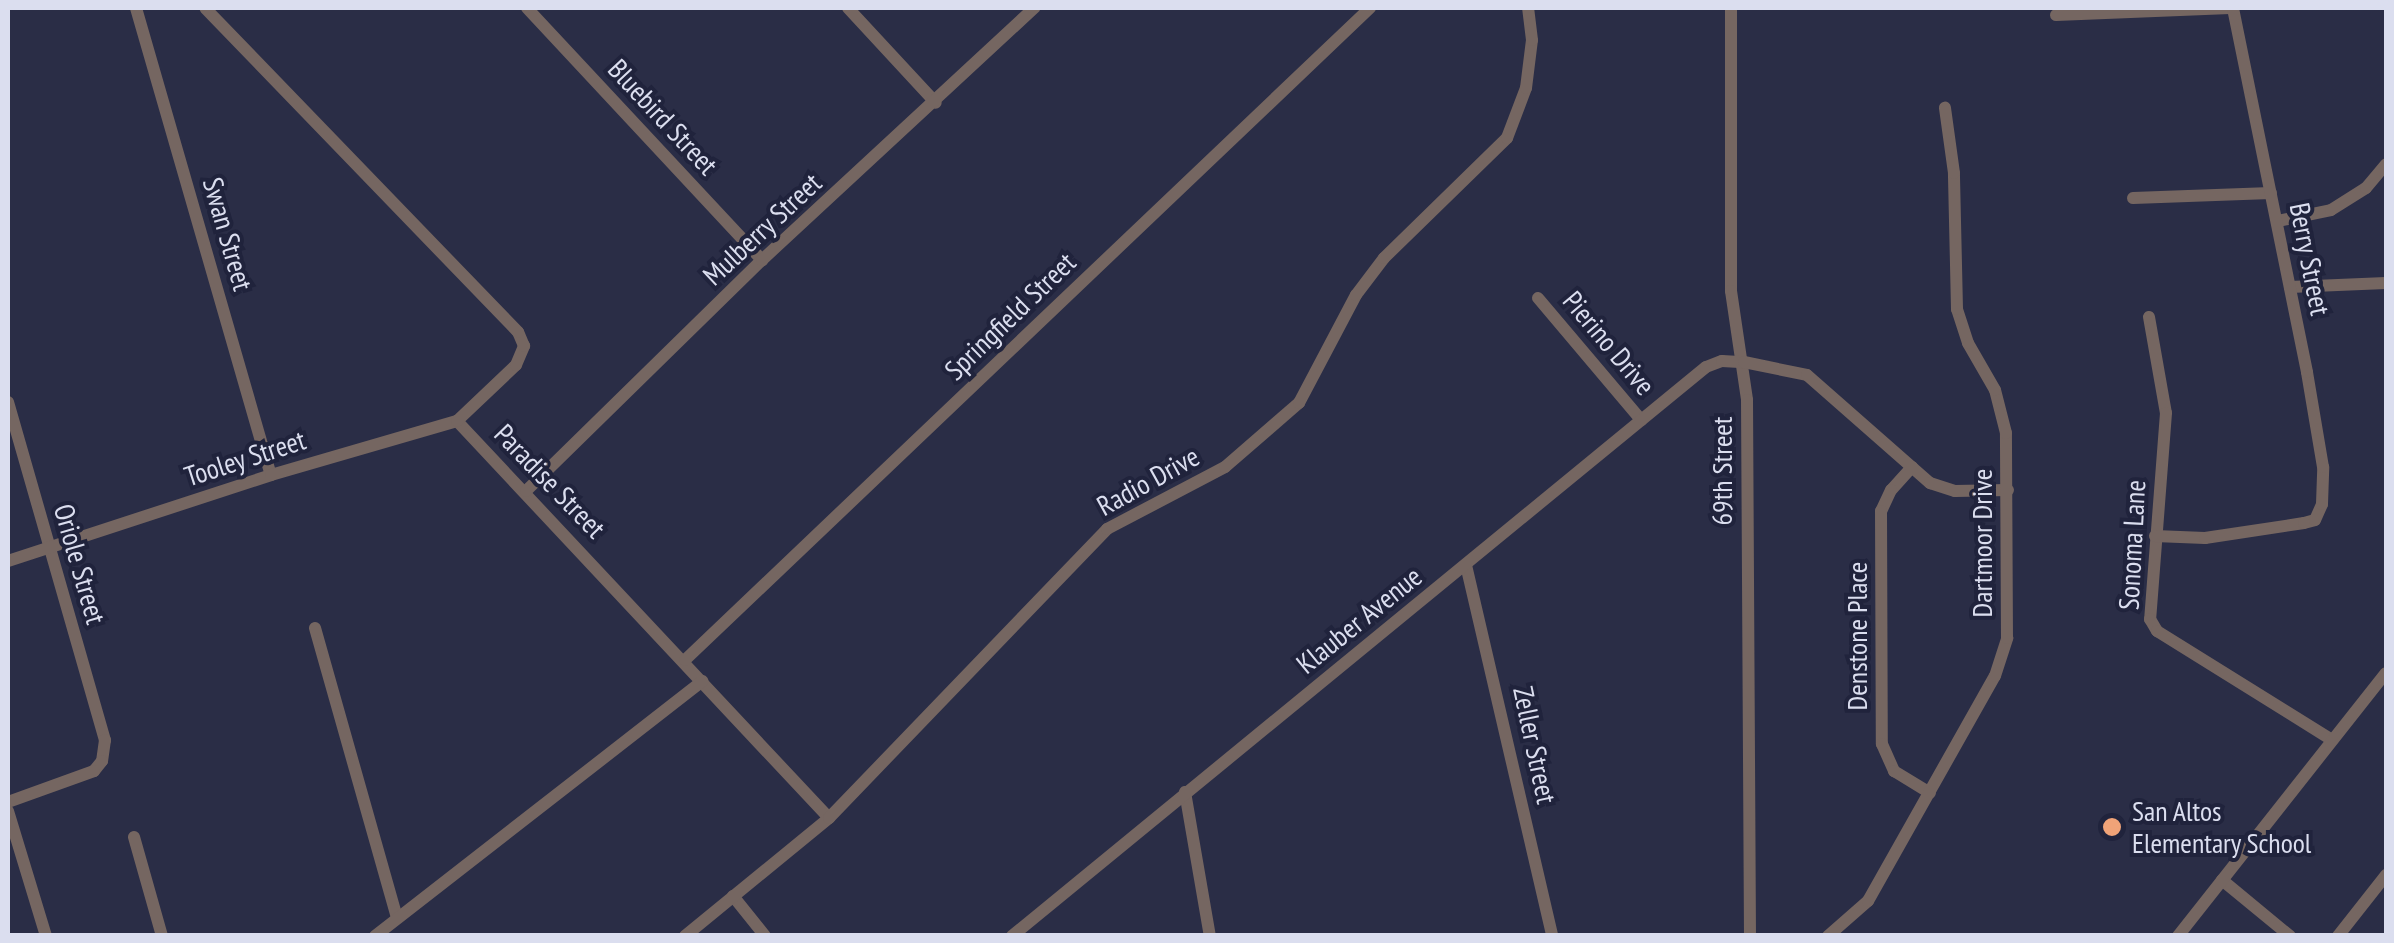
<!DOCTYPE html>
<style>
body{margin:0}
#map{position:relative;width:2394px;height:943px;overflow:hidden;background:#2a2d46;font-family:"PT Sans Narrow",sans-serif}
div>[style]{position:absolute}
.minor>*{height:12px;margin:-6px;padding:0 6px;transform-origin:6px;border-radius:6px;background:#756661}
.dots>*{width:28px;height:28px;translate:-50% -50%;box-sizing:border-box;border:5px solid #20233c;border-radius:50%}
span{translate:-50% -50%;white-space:nowrap;text-align:center;line-height:1.15;-webkit-text-stroke:8px #20233c;paint-order:stroke}
.street-label{font-size:28px;color:#dbdeef}
.poi-label{font-size:28px;color:#dbdeef}
.left{translate:0 -50%;text-align:left}
.frame{position:absolute;inset:0;border:10px solid #dbdeef;pointer-events:none}
</style>
<div id="map">
<div class="minor">
<i style="left:136px;top:8px;width:486px;rotate:73.9deg"></i>
<i style="left:527px;top:8px;width:345px;rotate:47deg"></i>
<i style="left:848px;top:8px;width:129px;rotate:47.2deg"></i>
<i style="left:1731px;top:8px;width:283px;rotate:90deg"></i>
<i style="left:1731px;top:291px;width:110px;rotate:81.6deg"></i>
<i style="left:1747px;top:400px;width:536px;rotate:89.68deg"></i>
<i style="left:2056px;top:15px;width:174px;rotate:-2.3deg"></i>
<i style="left:2133px;top:198px;width:138px;rotate:-2.1deg"></i>
<i style="left:2278px;top:221px;width:54px;rotate:-11.7deg"></i>
<i style="left:2331px;top:210px;width:41px;rotate:-32.2deg"></i>
<i style="left:2366px;top:188px;width:31px;rotate:-50deg"></i>
<i style="left:2290px;top:287px;width:96px;rotate:-2.4deg"></i>
<i style="left:1538px;top:298px;width:160px;rotate:49.8deg"></i>
<i style="left:2149px;top:317px;width:97px;rotate:80deg"></i>
<i style="left:2166px;top:413px;width:207px;rotate:94.4deg"></i>
<i style="left:2150px;top:619px;width:14px;rotate:60deg"></i>
<i style="left:2157px;top:631px;width:206px;rotate:31.9deg"></i>
<i style="left:8px;top:402px;width:352px;rotate:74deg"></i>
<i style="left:105px;top:740px;width:21px;rotate:98deg"></i>
<i style="left:102px;top:761px;width:13px;rotate:129deg"></i>
<i style="left:94px;top:771px;width:91px;rotate:160.2deg"></i>
<i style="left:457px;top:421px;width:544px;rotate:46.86deg"></i>
<i style="left:1912px;top:467px;width:31px;rotate:132deg"></i>
<i style="left:1891px;top:490px;width:23px;rotate:115deg"></i>
<i style="left:1881px;top:511px;width:233px;rotate:89.8deg"></i>
<i style="left:1882px;top:744px;width:30px;rotate:66deg"></i>
<i style="left:1894px;top:771px;width:42px;rotate:31.4deg"></i>
<i style="left:526px;top:491px;width:330px;rotate:-44.4deg"></i>
<i style="left:762px;top:260px;width:371px;rotate:-42.8deg"></i>
<i style="left:2155px;top:536px;width:50px;rotate:2.3deg"></i>
<i style="left:2205px;top:538px;width:100px;rotate:-8.6deg"></i>
<i style="left:2304px;top:523px;width:11px;rotate:-15deg"></i>
<i style="left:2315px;top:520px;width:17px;rotate:-66deg"></i>
<i style="left:2322px;top:504px;width:37px;rotate:-88deg"></i>
<i style="left:2323px;top:467px;width:96px;rotate:-99.6deg"></i>
<i style="left:2307px;top:372px;width:371px;rotate:-101.5deg"></i>
<i style="left:8px;top:561px;width:277px;rotate:-18.1deg"></i>
<i style="left:271px;top:475px;width:194px;rotate:-16.2deg"></i>
<i style="left:457px;top:421px;width:81px;rotate:-43.5deg"></i>
<i style="left:516px;top:365px;width:21px;rotate:-67deg"></i>
<i style="left:524px;top:346px;width:15px;rotate:-113deg"></i>
<i style="left:518px;top:332px;width:450px;rotate:-134deg"></i>
<i style="left:1466px;top:565px;width:381px;rotate:76.9deg"></i>
<i style="left:315px;top:628px;width:301px;rotate:74.2deg"></i>
<i style="left:685px;top:660px;width:946px;rotate:-43.59deg"></i>
<i style="left:1185px;top:792px;width:146px;rotate:80.2deg"></i>
<i style="left:8px;top:811px;width:131px;rotate:73.1deg"></i>
<i style="left:134px;top:837px;width:103px;rotate:74.2deg"></i>
<i style="left:2222px;top:880px;width:88px;rotate:39.5deg"></i>
<i style="left:733px;top:896px;width:51px;rotate:51.3deg"></i>
<i style="left:375px;top:936px;width:415px;rotate:-37.9deg"></i>
<i style="left:685px;top:936px;width:186px;rotate:-39.3deg"></i>
<i style="left:829px;top:818px;width:401px;rotate:-46.1deg"></i>
<i style="left:1107px;top:529px;width:133px;rotate:-27.7deg"></i>
<i style="left:1225px;top:467px;width:98px;rotate:-40.9deg"></i>
<i style="left:1299px;top:403px;width:122px;rotate:-62.2deg"></i>
<i style="left:1356px;top:295px;width:46px;rotate:-52.9deg"></i>
<i style="left:1384px;top:258px;width:172px;rotate:-44.3deg"></i>
<i style="left:1507px;top:138px;width:53px;rotate:-69.2deg"></i>
<i style="left:1526px;top:88px;width:48px;rotate:-82.9deg"></i>
<i style="left:1532px;top:40px;width:32px;rotate:-97deg"></i>
<i style="left:1012px;top:936px;width:897px;rotate:-39.35deg"></i>
<i style="left:1706px;top:367px;width:17px;rotate:-21deg"></i>
<i style="left:1722px;top:361px;width:22px;rotate:3deg"></i>
<i style="left:1744px;top:362px;width:64px;rotate:11.7deg"></i>
<i style="left:1807px;top:375px;width:164px;rotate:41.3deg"></i>
<i style="left:1930px;top:483px;width:26px;rotate:18deg"></i>
<i style="left:1955px;top:491px;width:53px;rotate:-1.1deg"></i>
<i style="left:1828px;top:936px;width:53px;rotate:-41.2deg"></i>
<i style="left:1868px;top:901px;width:258px;rotate:-60.6deg"></i>
<i style="left:1995px;top:676px;width:40px;rotate:-72deg"></i>
<i style="left:2007px;top:638px;width:205px;rotate:-90.3deg"></i>
<i style="left:2006px;top:433px;width:44px;rotate:-104.3deg"></i>
<i style="left:1995px;top:390px;width:54px;rotate:-119.9deg"></i>
<i style="left:1968px;top:343px;width:36px;rotate:-108deg"></i>
<i style="left:1957px;top:309px;width:136px;rotate:-91.3deg"></i>
<i style="left:1954px;top:173px;width:66px;rotate:-97.9deg"></i>
<i style="left:2178px;top:936px;width:335px;rotate:-51.7deg"></i>
<i style="left:2338px;top:936px;width:78px;rotate:-51.8deg"></i>
</div>
<div class="dots">
<i style="left:2112px;top:827px;background:#f0a378"></i>
</div>
<div class="street-label">
<span style="left:663px;top:117px;rotate:47deg">Bluebird Street</span>
<span style="left:762px;top:229px;rotate:-43deg">Mulberry Street</span>
<span style="left:228px;top:234px;rotate:74deg">Swan Street</span>
<span style="left:2310px;top:259px;rotate:79deg">Berry Street</span>
<span style="left:1010px;top:316px;rotate:-44deg">Springfield Street</span>
<span style="left:1609px;top:343px;rotate:50deg">Pierino Drive</span>
<span style="left:245px;top:458px;rotate:-18deg">Tooley Street</span>
<span style="left:1722px;top:471px;rotate:-90deg">69th Street</span>
<span style="left:550px;top:481px;rotate:46deg">Paradise Street</span>
<span style="left:1148px;top:481px;rotate:-29deg">Radio Drive</span>
<span style="left:1982px;top:543px;rotate:-90deg">Dartmoor Drive</span>
<span style="left:2132px;top:545px;rotate:-87deg">Sonoma Lane</span>
<span style="left:80px;top:564px;rotate:74deg">Oriole Street</span>
<span style="left:1359px;top:620px;rotate:-39deg">Klauber Avenue</span>
<span style="left:1857px;top:636px;rotate:-90deg">Denstone Place</span>
<span style="left:1535px;top:745px;rotate:78deg">Zeller Street</span>
</div>
<div class="poi-label">
<span class="left" style="left:2132px;top:827px">San Altos<br>Elementary School</span>
</div>
<div class="frame"></div>
</div>
